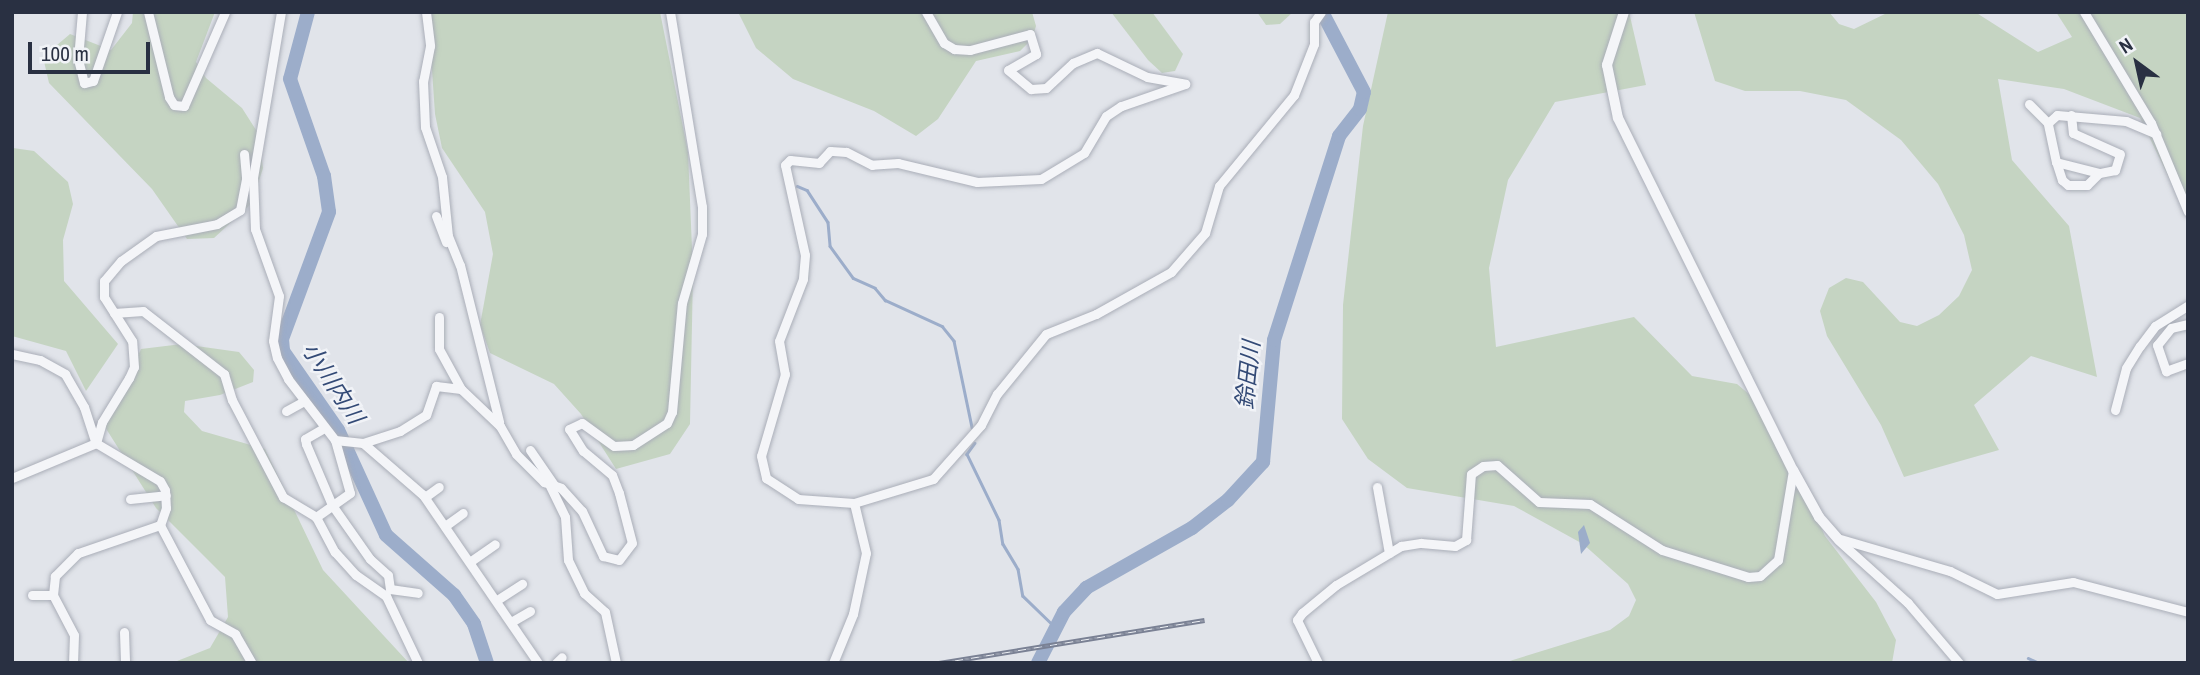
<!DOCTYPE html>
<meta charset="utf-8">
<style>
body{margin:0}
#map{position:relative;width:2200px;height:675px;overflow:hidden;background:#e1e4ea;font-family:"Archivo Narrow","Noto Sans JP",sans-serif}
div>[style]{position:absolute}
.green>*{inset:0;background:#c5d4c2}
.water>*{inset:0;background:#9cadca}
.stream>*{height:2.5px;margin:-1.25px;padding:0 1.25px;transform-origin:1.25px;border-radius:1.25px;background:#9cadca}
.river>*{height:14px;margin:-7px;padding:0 7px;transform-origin:7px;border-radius:7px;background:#9cadca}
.roads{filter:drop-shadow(0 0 2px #aaaeb8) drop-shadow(0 0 2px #aaaeb8)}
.minor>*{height:9px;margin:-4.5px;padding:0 4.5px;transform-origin:4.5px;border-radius:4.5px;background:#f4f5f8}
.tertiary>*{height:10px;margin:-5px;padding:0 5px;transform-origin:5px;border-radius:5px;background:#f4f5f8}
.rail>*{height:5px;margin-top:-2.5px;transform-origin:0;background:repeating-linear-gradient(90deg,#f1f3f7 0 8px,#7a8194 0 16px);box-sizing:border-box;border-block:2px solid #7a8194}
span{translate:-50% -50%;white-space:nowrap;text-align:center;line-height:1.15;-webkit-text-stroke:5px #f1f3f7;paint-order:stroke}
.water-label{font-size:23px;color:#334a76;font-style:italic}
.frame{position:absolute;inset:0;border:14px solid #293042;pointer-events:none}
.north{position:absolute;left:2102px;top:28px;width:70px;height:70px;-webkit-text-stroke:5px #f1f3f7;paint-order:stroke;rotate:327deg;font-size:19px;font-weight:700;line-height:28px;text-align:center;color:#293042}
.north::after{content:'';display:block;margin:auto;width:24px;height:32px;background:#293042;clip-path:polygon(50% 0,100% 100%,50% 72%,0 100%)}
.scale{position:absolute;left:28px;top:42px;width:122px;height:32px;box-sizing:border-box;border:4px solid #293042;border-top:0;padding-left:9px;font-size:21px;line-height:24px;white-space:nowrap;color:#293042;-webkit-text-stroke:5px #f1f3f7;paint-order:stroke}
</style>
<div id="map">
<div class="green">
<i style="clip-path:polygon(133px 12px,215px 12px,196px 62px,206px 78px,242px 108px,258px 133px,263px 168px,252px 203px,214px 238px,187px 239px,152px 189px,49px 83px,43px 57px,70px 34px,111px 50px,132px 23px)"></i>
<i style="clip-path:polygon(428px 12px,660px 12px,688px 152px,693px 273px,690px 424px,670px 454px,616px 469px,581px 414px,554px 384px,490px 353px,480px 325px,493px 254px,485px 212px,442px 148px,435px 114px)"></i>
<i style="clip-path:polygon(738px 12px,1032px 12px,1036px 26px,1032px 39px,1020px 51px,976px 61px,938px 119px,916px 136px,874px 111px,793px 79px,756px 48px)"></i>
<i style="clip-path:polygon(1111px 12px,1152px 12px,1183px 54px,1175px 71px,1162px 73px,1148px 60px)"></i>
<i style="clip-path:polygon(1257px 12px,1293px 12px,1280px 24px,1266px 25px)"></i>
<i style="clip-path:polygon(1388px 12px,1629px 12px,1646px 85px,1555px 102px,1508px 180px,1489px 268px,1496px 347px,1634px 317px,1692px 376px,1737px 384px,1768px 410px,1825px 536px,1876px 602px,1896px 640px,1892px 663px,1503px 663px,1610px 630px,1629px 616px,1636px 600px,1628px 584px,1583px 544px,1514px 506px,1407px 488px,1368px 459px,1342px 419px,1343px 305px,1352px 224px,1363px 126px)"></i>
<i style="clip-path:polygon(1694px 12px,1829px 12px,1839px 24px,1854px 29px,1889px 12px,1975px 12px,2038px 52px,2072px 37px,2056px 12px,2188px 12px,2188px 217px,2140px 118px,2064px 89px,1998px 79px,2012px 160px,2069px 226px,2097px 377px,2031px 356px,1974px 405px,1999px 450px,1904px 477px,1881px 425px,1827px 336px,1820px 311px,1829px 288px,1846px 278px,1863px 282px,1900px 322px,1917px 326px,1939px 315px,1959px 296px,1972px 270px,1964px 235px,1938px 184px,1901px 140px,1846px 100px,1800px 91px,1745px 91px,1715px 81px)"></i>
<i style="clip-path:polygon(13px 148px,34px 151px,68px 182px,73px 204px,63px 240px,64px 281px,118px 344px,86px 391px,66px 351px,12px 336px)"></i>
<i style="clip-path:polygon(182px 344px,239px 352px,254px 370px,253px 382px,220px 395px,185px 401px,184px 412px,202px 431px,265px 449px,323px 570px,409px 663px,172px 663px,210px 648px,228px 617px,225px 577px,156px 508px,105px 427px,141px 349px)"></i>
</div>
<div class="water">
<i style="clip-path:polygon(1584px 525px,1590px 543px,1581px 554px,1578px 532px)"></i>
</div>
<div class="stream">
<i style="left:797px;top:186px;width:11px;rotate:22deg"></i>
<i style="left:807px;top:190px;width:38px;rotate:57deg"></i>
<i style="left:828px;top:222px;width:24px;rotate:85deg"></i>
<i style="left:830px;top:246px;width:39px;rotate:54deg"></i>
<i style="left:853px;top:278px;width:24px;rotate:24deg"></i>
<i style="left:875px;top:288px;width:16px;rotate:50deg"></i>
<i style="left:885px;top:300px;width:63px;rotate:24.5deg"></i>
<i style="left:942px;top:326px;width:19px;rotate:51deg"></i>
<i style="left:954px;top:341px;width:88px;rotate:78.2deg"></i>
<i style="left:975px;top:443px;width:14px;rotate:126deg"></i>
<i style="left:967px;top:454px;width:73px;rotate:64.1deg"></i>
<i style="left:999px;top:520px;width:24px;rotate:81deg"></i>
<i style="left:1003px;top:544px;width:29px;rotate:59deg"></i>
<i style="left:1018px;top:569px;width:27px;rotate:80deg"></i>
<i style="left:1023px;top:596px;width:46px;rotate:44.1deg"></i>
<i style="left:2028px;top:658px;width:12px;rotate:24deg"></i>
</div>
<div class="river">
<i style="left:308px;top:12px;width:69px;rotate:105deg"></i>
<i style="left:290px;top:79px;width:103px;rotate:70.7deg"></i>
<i style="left:324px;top:176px;width:36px;rotate:82deg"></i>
<i style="left:329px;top:212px;width:135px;rotate:110.3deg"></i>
<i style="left:282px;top:339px;width:12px;rotate:85deg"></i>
<i style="left:283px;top:351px;width:96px;rotate:55.2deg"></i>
<i style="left:338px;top:430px;width:115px;rotate:65.4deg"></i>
<i style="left:386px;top:535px;width:91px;rotate:41.4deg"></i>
<i style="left:454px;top:595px;width:35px;rotate:55deg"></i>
<i style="left:474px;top:624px;width:41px;rotate:71.6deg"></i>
<i style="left:1038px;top:663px;width:57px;rotate:-63deg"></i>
<i style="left:1064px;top:612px;width:33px;rotate:-47deg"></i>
<i style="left:1086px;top:588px;width:122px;rotate:-29.5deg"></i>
<i style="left:1192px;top:528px;width:46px;rotate:-37.9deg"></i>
<i style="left:1228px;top:500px;width:52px;rotate:-47.4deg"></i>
<i style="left:1263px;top:462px;width:122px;rotate:-84.8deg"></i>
<i style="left:1274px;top:340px;width:214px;rotate:-72.3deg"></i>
<i style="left:1339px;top:136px;width:34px;rotate:-52deg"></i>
<i style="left:1360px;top:109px;width:17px;rotate:-77deg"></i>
<i style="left:1364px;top:92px;width:90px;rotate:-117.7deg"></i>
</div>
<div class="roads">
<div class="minor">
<i style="left:82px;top:12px;width:47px;rotate:94.9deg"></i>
<i style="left:78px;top:59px;width:25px;rotate:76deg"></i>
<i style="left:84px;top:83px;width:9px;rotate:-13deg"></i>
<i style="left:93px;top:81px;width:73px;rotate:-70.8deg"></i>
<i style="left:148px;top:12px;width:88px;rotate:76.1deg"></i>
<i style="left:169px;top:97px;width:9px;rotate:58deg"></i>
<i style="left:174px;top:105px;width:10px;rotate:6deg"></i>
<i style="left:184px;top:106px;width:103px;rotate:-66.4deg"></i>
<i style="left:281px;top:12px;width:167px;rotate:99.6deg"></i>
<i style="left:253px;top:177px;width:52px;rotate:87.8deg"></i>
<i style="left:255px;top:229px;width:71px;rotate:70.3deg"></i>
<i style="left:279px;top:296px;width:45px;rotate:97.6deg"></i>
<i style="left:273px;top:341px;width:17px;rotate:77deg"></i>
<i style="left:277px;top:358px;width:24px;rotate:62deg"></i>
<i style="left:288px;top:379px;width:77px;rotate:52.4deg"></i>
<i style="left:335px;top:440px;width:28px;rotate:6deg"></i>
<i style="left:363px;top:443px;width:79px;rotate:40.9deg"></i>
<i style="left:423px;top:495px;width:204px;rotate:55.6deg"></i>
<i style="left:426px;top:12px;width:34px;rotate:83deg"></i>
<i style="left:430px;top:46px;width:36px;rotate:101deg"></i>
<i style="left:423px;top:81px;width:46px;rotate:87.5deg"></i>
<i style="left:425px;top:127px;width:53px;rotate:71.2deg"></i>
<i style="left:442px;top:177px;width:59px;rotate:84.2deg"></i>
<i style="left:448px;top:236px;width:31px;rotate:68deg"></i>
<i style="left:460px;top:265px;width:162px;rotate:76deg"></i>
<i style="left:926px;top:12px;width:36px;rotate:60deg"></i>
<i style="left:944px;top:43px;width:12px;rotate:31deg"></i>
<i style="left:954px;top:49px;width:16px;rotate:4deg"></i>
<i style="left:970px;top:50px;width:62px;rotate:-14.9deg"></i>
<i style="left:1030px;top:34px;width:21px;rotate:73deg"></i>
<i style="left:1036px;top:54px;width:32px;rotate:150deg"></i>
<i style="left:1008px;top:70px;width:30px;rotate:40deg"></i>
<i style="left:1031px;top:89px;width:15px;rotate:-4deg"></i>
<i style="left:1046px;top:88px;width:37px;rotate:-43deg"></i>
<i style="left:1073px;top:63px;width:26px;rotate:-23deg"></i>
<i style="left:1097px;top:53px;width:55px;rotate:25.6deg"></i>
<i style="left:1147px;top:77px;width:39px;rotate:10deg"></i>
<i style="left:1185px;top:84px;width:68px;rotate:161deg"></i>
<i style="left:1121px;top:106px;width:18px;rotate:146deg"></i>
<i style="left:1106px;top:116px;width:43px;rotate:120.7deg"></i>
<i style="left:1084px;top:153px;width:50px;rotate:148.8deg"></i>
<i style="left:1041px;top:179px;width:64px;rotate:177.3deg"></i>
<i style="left:977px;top:182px;width:81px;rotate:-166.5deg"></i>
<i style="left:898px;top:163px;width:26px;rotate:176deg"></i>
<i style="left:872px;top:165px;width:29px;rotate:-153deg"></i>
<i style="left:846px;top:152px;width:16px;rotate:-176deg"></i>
<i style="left:830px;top:151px;width:16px;rotate:133deg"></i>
<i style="left:819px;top:163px;width:29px;rotate:-174deg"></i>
<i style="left:790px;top:160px;width:7px;rotate:135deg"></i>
<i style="left:785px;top:165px;width:92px;rotate:77.5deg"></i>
<i style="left:805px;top:255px;width:24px;rotate:95deg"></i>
<i style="left:803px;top:279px;width:66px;rotate:111.2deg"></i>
<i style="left:779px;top:341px;width:34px;rotate:80deg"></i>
<i style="left:785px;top:374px;width:85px;rotate:106.3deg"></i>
<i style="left:761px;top:456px;width:23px;rotate:77deg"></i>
<i style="left:766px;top:478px;width:38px;rotate:33deg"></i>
<i style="left:798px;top:499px;width:56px;rotate:4.1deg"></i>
<i style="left:854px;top:503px;width:83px;rotate:-16.9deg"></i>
<i style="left:933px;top:479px;width:72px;rotate:-48.4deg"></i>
<i style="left:981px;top:425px;width:35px;rotate:-63deg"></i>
<i style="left:997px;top:394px;width:77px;rotate:-50.8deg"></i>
<i style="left:1046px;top:334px;width:54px;rotate:-21.8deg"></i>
<i style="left:1096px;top:314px;width:86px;rotate:-29.2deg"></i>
<i style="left:1171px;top:272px;width:52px;rotate:-48.9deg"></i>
<i style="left:1205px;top:233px;width:49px;rotate:-73.4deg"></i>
<i style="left:1219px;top:186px;width:118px;rotate:-50.5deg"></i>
<i style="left:1294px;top:95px;width:55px;rotate:-68.6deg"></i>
<i style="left:1314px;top:44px;width:22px;rotate:-90deg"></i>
<i style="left:1314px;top:22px;width:12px;rotate:-55deg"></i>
<i style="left:2084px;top:12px;width:130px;rotate:58.9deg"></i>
<i style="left:2151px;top:123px;width:96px;rotate:67.4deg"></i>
<i style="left:2029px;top:104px;width:27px;rotate:45deg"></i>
<i style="left:2071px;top:115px;width:18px;rotate:84deg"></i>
<i style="left:2073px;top:133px;width:51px;rotate:24.1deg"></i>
<i style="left:2120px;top:154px;width:17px;rotate:107deg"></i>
<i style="left:2115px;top:170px;width:16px;rotate:169deg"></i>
<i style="left:244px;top:154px;width:24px;rotate:85deg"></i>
<i style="left:2056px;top:162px;width:44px;rotate:14.3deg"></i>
<i style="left:2099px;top:173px;width:17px;rotate:135deg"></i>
<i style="left:2087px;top:185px;width:19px;rotate:180deg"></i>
<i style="left:2068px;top:185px;width:8px;rotate:-140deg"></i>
<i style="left:2062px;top:180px;width:19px;rotate:-108deg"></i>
<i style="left:2056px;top:162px;width:40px;rotate:-102deg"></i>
<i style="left:2048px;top:123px;width:12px;rotate:-42deg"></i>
<i style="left:2057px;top:115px;width:69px;rotate:5deg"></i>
<i style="left:2126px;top:121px;width:33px;rotate:23deg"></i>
<i style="left:436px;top:216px;width:28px;rotate:69deg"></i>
<i style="left:114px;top:313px;width:29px;rotate:-4deg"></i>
<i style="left:143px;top:311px;width:103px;rotate:37.9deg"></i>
<i style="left:224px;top:374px;width:27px;rotate:73deg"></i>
<i style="left:232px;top:400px;width:110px;rotate:62.3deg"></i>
<i style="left:283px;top:497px;width:39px;rotate:31deg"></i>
<i style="left:439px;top:317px;width:32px;rotate:90deg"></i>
<i style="left:439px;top:349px;width:46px;rotate:61.2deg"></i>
<i style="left:461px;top:389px;width:54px;rotate:43.5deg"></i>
<i style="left:500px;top:426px;width:32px;rotate:60deg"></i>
<i style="left:516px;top:454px;width:40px;rotate:45deg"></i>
<i style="left:544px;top:482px;width:18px;rotate:19deg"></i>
<i style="left:561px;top:488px;width:31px;rotate:48deg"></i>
<i style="left:582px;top:511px;width:50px;rotate:65deg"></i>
<i style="left:603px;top:556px;width:16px;rotate:14deg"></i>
<i style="left:619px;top:560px;width:21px;rotate:-53deg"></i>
<i style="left:632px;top:543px;width:52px;rotate:-104.6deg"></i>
<i style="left:619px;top:493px;width:19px;rotate:-111deg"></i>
<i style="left:612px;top:475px;width:38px;rotate:-140deg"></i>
<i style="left:583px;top:451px;width:26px;rotate:-122deg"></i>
<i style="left:569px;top:429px;width:14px;rotate:-25deg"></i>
<i style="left:582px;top:423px;width:39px;rotate:36deg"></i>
<i style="left:614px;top:446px;width:19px;rotate:-3deg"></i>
<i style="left:633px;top:445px;width:40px;rotate:-32.9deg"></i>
<i style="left:667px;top:423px;width:12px;rotate:-66deg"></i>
<i style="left:672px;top:412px;width:109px;rotate:-84.8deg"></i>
<i style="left:682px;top:303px;width:72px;rotate:-73.8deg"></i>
<i style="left:702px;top:234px;width:27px;rotate:-90deg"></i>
<i style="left:702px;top:207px;width:198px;rotate:-99.3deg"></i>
<i style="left:2188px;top:324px;width:17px;rotate:167deg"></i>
<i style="left:2171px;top:328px;width:22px;rotate:129deg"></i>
<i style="left:2157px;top:345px;width:28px;rotate:71deg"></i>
<i style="left:2166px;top:371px;width:23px;rotate:-20deg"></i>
<i style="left:12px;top:354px;width:29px;rotate:12deg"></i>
<i style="left:40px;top:360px;width:29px;rotate:29deg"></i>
<i style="left:65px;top:374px;width:38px;rotate:60deg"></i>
<i style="left:84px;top:407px;width:38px;rotate:72deg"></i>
<i style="left:96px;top:443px;width:74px;rotate:30.7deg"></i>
<i style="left:160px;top:481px;width:10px;rotate:61deg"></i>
<i style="left:165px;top:490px;width:18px;rotate:87deg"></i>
<i style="left:166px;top:508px;width:18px;rotate:109deg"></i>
<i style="left:160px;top:525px;width:87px;rotate:161.1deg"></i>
<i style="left:78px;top:553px;width:33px;rotate:135deg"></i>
<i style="left:55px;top:576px;width:19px;rotate:96deg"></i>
<i style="left:53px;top:595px;width:45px;rotate:62.3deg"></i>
<i style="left:74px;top:635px;width:28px;rotate:92deg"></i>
<i style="left:2115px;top:410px;width:43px;rotate:-75.3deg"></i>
<i style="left:2126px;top:368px;width:26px;rotate:-58deg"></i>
<i style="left:2140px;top:346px;width:25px;rotate:-53deg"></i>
<i style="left:2155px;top:326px;width:39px;rotate:-32deg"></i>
<i style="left:286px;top:411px;width:21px;rotate:-29deg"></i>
<i style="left:324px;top:428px;width:22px;rotate:150deg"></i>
<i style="left:305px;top:439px;width:5px;rotate:79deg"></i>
<i style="left:306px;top:444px;width:66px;rotate:66.9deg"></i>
<i style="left:332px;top:505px;width:66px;rotate:54.9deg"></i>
<i style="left:370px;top:559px;width:24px;rotate:42deg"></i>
<i style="left:388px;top:575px;width:14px;rotate:82deg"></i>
<i style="left:390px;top:589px;width:28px;rotate:8deg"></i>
<i style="left:335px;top:440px;width:55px;rotate:74.2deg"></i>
<i style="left:350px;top:493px;width:42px;rotate:144.8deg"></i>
<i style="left:316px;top:517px;width:40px;rotate:62deg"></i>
<i style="left:335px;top:552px;width:31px;rotate:48deg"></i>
<i style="left:356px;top:575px;width:37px;rotate:35deg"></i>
<i style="left:386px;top:596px;width:74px;rotate:64.5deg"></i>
<i style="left:363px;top:443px;width:39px;rotate:-18deg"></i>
<i style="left:400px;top:431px;width:31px;rotate:-32deg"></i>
<i style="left:426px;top:415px;width:31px;rotate:-71deg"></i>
<i style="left:436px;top:386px;width:25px;rotate:7deg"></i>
<i style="left:530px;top:450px;width:42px;rotate:55.6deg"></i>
<i style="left:12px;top:478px;width:91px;rotate:-22.6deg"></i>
<i style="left:96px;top:443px;width:22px;rotate:-74deg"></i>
<i style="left:102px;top:422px;width:52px;rotate:-58.5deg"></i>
<i style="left:129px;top:378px;width:12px;rotate:-66deg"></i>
<i style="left:134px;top:367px;width:26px;rotate:-94deg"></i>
<i style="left:132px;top:341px;width:52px;rotate:-122.5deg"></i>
<i style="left:104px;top:297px;width:16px;rotate:-90deg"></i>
<i style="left:104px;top:281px;width:26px;rotate:-50deg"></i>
<i style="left:121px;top:261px;width:43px;rotate:-35.5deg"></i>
<i style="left:156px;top:236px;width:62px;rotate:-11.1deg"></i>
<i style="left:217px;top:224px;width:27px;rotate:-31deg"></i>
<i style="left:240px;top:210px;width:33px;rotate:-79deg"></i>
<i style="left:246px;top:178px;width:7px;rotate:-8deg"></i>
<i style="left:550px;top:486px;width:34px;rotate:64deg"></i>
<i style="left:565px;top:517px;width:43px;rotate:86deg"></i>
<i style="left:568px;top:560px;width:37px;rotate:64deg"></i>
<i style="left:584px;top:593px;width:28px;rotate:42deg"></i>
<i style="left:605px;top:612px;width:52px;rotate:77.8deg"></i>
<i style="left:1377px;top:487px;width:67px;rotate:79.7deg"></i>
<i style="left:425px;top:497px;width:17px;rotate:-36deg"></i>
<i style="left:130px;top:499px;width:36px;rotate:-6deg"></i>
<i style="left:160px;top:525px;width:107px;rotate:62.2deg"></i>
<i style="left:210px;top:620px;width:29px;rotate:29deg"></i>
<i style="left:235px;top:634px;width:34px;rotate:60deg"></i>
<i style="left:445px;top:526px;width:22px;rotate:-36deg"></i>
<i style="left:1837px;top:538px;width:118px;rotate:16.3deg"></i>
<i style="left:1950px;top:571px;width:52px;rotate:26.1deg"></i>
<i style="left:1997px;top:594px;width:77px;rotate:-9deg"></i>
<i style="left:2073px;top:582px;width:119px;rotate:14.6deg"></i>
<i style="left:1838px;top:540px;width:94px;rotate:42deg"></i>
<i style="left:1908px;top:603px;width:79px;rotate:49.6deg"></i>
<i style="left:471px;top:561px;width:29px;rotate:-35deg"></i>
<i style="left:32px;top:595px;width:21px"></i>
<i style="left:497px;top:600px;width:30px;rotate:-33deg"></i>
<i style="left:511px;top:622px;width:22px;rotate:-30deg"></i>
<i style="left:124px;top:632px;width:31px;rotate:88deg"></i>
<i style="left:556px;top:663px;width:8px;rotate:-45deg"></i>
<i style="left:833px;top:663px;width:53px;rotate:-67.8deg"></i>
<i style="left:853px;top:614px;width:62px;rotate:-78deg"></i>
<i style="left:866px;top:553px;width:51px;rotate:-103.5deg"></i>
<i style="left:1318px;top:663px;width:48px;rotate:-116deg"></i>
<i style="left:1297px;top:620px;width:9px;rotate:-54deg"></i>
<i style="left:1302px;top:613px;width:44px;rotate:-39.5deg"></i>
<i style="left:1336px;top:585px;width:76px;rotate:-31deg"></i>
<i style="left:1401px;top:546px;width:20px;rotate:-9deg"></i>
<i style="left:1421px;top:543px;width:34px;rotate:5deg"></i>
<i style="left:1455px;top:546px;width:13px;rotate:-29deg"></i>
<i style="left:1466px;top:540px;width:66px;rotate:-85.7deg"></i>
<i style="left:1471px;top:474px;width:14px;rotate:-34deg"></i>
<i style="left:1483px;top:466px;width:14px;rotate:-4deg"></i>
<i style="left:1497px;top:465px;width:56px;rotate:41.4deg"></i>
<i style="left:1539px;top:502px;width:51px;rotate:2.2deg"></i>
<i style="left:1590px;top:504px;width:85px;rotate:32.6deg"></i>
<i style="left:1662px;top:550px;width:90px;rotate:17.4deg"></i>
<i style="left:1748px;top:577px;width:12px;rotate:-5deg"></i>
<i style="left:1760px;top:576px;width:24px;rotate:-42deg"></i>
<i style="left:1778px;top:560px;width:91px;rotate:-80.5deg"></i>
</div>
<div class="tertiary">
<i style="left:1624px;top:12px;width:56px;rotate:107.8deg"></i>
<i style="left:1607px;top:65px;width:54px;rotate:78.3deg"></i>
<i style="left:1618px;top:118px;width:393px;rotate:63.6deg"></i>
<i style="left:1793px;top:470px;width:54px;rotate:61deg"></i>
<i style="left:1819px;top:517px;width:28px;rotate:49deg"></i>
</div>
</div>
<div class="rail">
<i style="left:939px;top:663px;width:269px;rotate:-9.2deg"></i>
</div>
<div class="water-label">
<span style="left:1248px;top:375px;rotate:-84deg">鈴田川</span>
<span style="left:333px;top:383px;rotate:57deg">小川内川</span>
</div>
<div class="frame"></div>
<div class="north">N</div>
<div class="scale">100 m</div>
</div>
